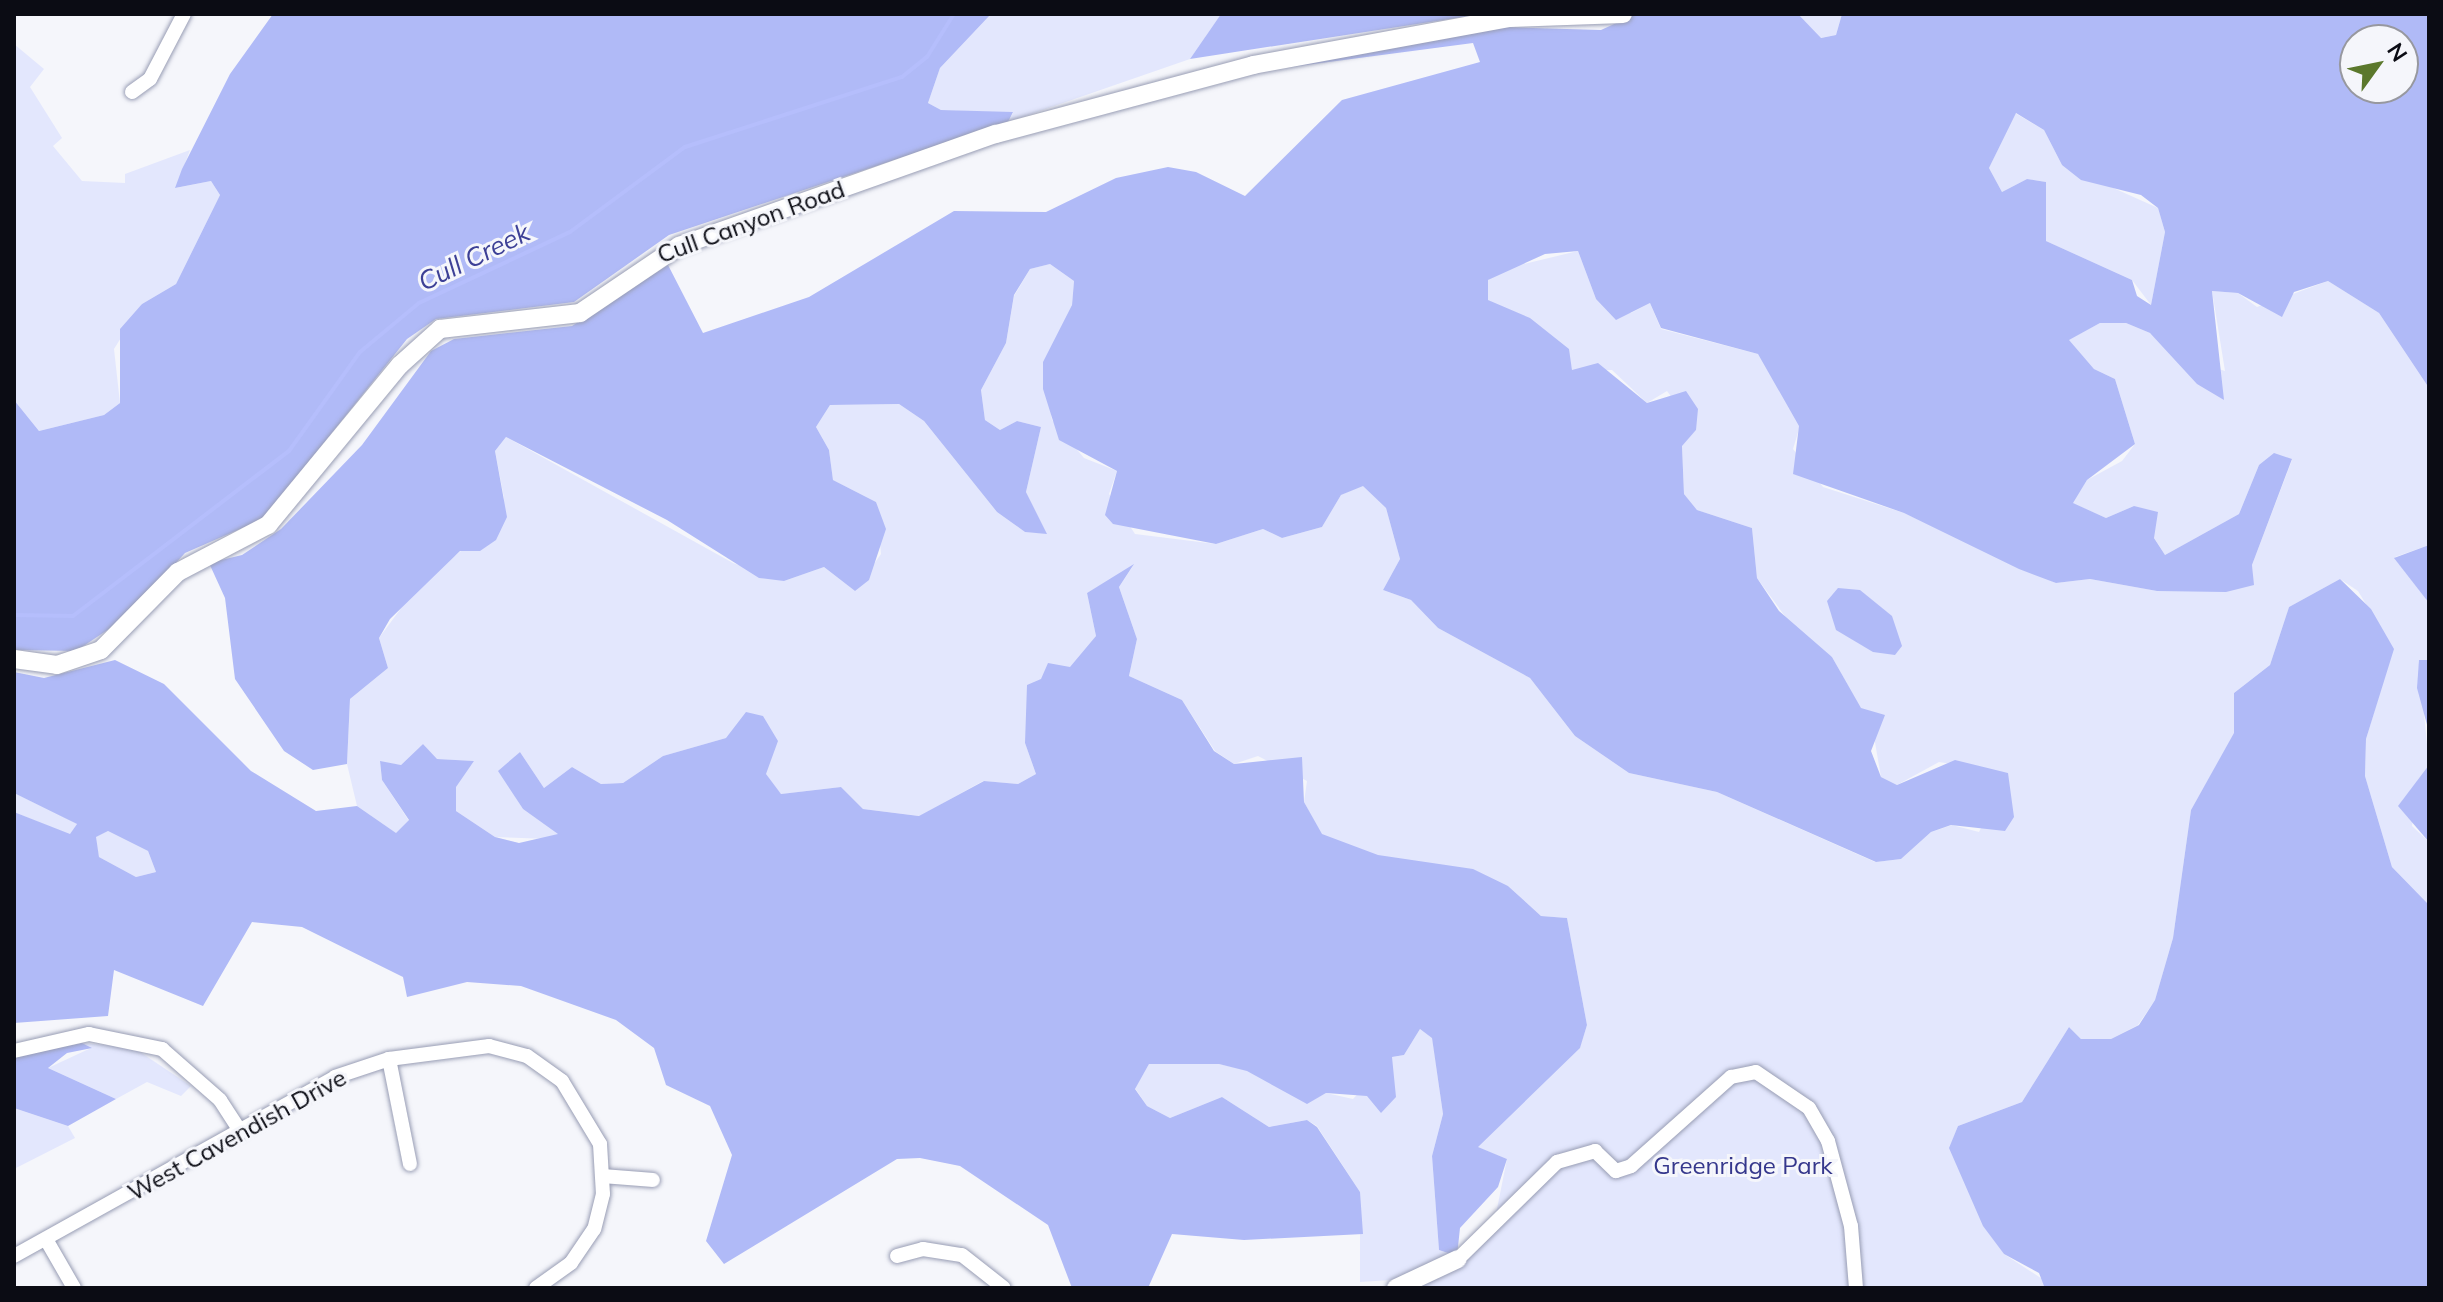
<!DOCTYPE html>
<style>
body{margin:0}
#map{position:relative;width:2443px;height:1302px;overflow:hidden;background:#f5f6fb;font-family:Mulish,sans-serif}
div>[style]{position:absolute}
.green>*{inset:0;background:#e3e7fd}
.forest>*{inset:0;background:#b0baf7}
.stream>*{height:4px;margin:-2px;padding:0 2px;transform-origin:2px;border-radius:2px;background:#b5befc}
.roads{filter:drop-shadow(0 0 2px #989db4) drop-shadow(0 0 2px #989db4)}
.minor>*{height:14px;margin:-7px;padding:0 7px;transform-origin:7px;border-radius:7px;background:#fff}
.tertiary>*{height:18px;margin:-9px;padding:0 9px;transform-origin:9px;border-radius:9px;background:#fff}
span{translate:-50% -50%;white-space:nowrap;text-align:center;line-height:1.15;-webkit-text-stroke:6px #f5f6fb;paint-order:stroke}
.street-label{font-size:24px;color:#0b0c14}
.park-label{font-size:24px;color:#35378c}
.water-label{font-size:26px;color:#3d4096;font-style:italic}
.frame{position:absolute;inset:0;border:16px solid #0b0c14;pointer-events:none}
.north{position:absolute;left:2339px;top:24px;width:80px;height:80px;box-sizing:border-box;background:#f5f6fb;border:2px solid #97989f;border-radius:50%;rotate:57deg;font-size:22px;font-weight:700;line-height:32px;text-align:center;color:#0b0c14}
.north::after{content:'';display:block;margin:auto;width:28px;height:36px;background:#5b782c;clip-path:polygon(50% 0,100% 100%,50% 72%,0 100%)}
</style>
<div id="map">
<div class="green">
<i style="clip-path:polygon(991px 14px,1221px 14px,1190px 59px,1008px 122px,1013px 113px,941px 110px,928px 103px,940px 68px)"></i>
<i style="clip-path:polygon(1798px 14px,1842px 14px,1836px 35px,1820px 38px)"></i>
<i style="clip-path:polygon(14px 44px,44px 69px,30px 87px,62px 138px,53px 146px,82px 181px,125px 183px,125px 174px,190px 150px,176px 188px,211px 181px,220px 195px,176px 284px,142px 304px,114px 349px,120px 403px,104px 415px,39px 431px,14px 400px)"></i>
<i style="clip-path:polygon(2015px 113px,2044px 130px,2062px 165px,2158px 208px,2165px 232px,2151px 305px,2132px 280px,2046px 241px,2046px 182px,2027px 179px,2002px 192px,1989px 168px)"></i>
<i style="clip-path:polygon(1578px 251px,1596px 299px,1631px 313px,1650px 303px,1661px 329px,1758px 354px,1789px 397px,1800px 426px,1793px 449px,1823px 487px,1904px 513px,2056px 583px,2090px 579px,2157px 591px,2253px 585px,2252px 565px,2292px 460px,2259px 465px,2239px 514px,2165px 555px,2134px 506px,2106px 518px,2072px 503px,2087px 480px,2122px 461px,2135px 444px,2115px 379px,2094px 369px,2068px 340px,2100px 323px,2126px 323px,2150px 333px,2174px 355px,2225px 371px,2212px 291px,2238px 293px,2257px 307px,2328px 281px,2379px 313px,2429px 388px,2429px 545px,2395px 557px,2429px 603px,2429px 660px,2419px 661px,2429px 765px,2419px 782px,2412px 826px,2429px 842px,2429px 905px,2392px 867px,2365px 776px,2366px 739px,2393px 649px,2358px 591px,2340px 579px,2289px 607px,2270px 665px,2234px 693px,2235px 733px,2191px 810px,2173px 938px,2155px 1000px,2138px 1025px,2111px 1039px,2081px 1039px,2069px 1027px,2022px 1102px,1958px 1126px,1950px 1147px,2004px 1254px,2056px 1288px,1407px 1288px,1492px 1234px,1507px 1159px,1477px 1147px,1580px 1047px,1587px 1025px,1567px 918px,1541px 916px,1508px 886px,1354px 850px,1321px 834px,1304px 802px,1307px 781px,1258px 756px,1234px 764px,1215px 751px,1182px 700px,1129px 676px,1137px 639px,1119px 587px,1133px 566px,1087px 593px,1096px 636px,1025px 743px,1036px 774px,1018px 784px,983px 781px,920px 816px,863px 809px,841px 787px,781px 794px,726px 738px,663px 756px,623px 783px,601px 784px,572px 767px,544px 788px,520px 752px,499px 771px,523px 809px,559px 834px,549px 839px,495px 837px,456px 811px,455px 787px,474px 761px,436px 759px,423px 744px,401px 765px,380px 762px,382px 780px,409px 821px,397px 834px,357px 806px,347px 764px,350px 699px,388px 668px,379px 638px,419px 584px,461px 551px,480px 551px,504px 498px,495px 451px,506px 437px,733px 563px,784px 581px,824px 567px,855px 591px,881px 554px,876px 502px,833px 480px,829px 450px,816px 427px,830px 405px,899px 404px,924px 421px,997px 512px,1025px 532px,1046px 533px,1026px 492px,1041px 427px,1017px 421px,1000px 430px,985px 420px,981px 390px,1006px 343px,1014px 296px,1030px 269px,1050px 264px,1074px 281px,1072px 305px,1044px 362px,1052px 420px,1084px 458px,1117px 471px,1109px 494px,1135px 534px,1216px 544px,1263px 529px,1282px 538px,1322px 527px,1341px 495px,1363px 485px,1386px 508px,1400px 559px,1383px 590px,1411px 600px,1438px 628px,1530px 678px,1575px 736px,1629px 773px,1717px 792px,1875px 862px,1901px 859px,1931px 832px,1952px 825px,1979px 832px,2008px 773px,1939px 762px,1897px 785px,1881px 777px,1873px 731px,1832px 657px,1801px 638px,1757px 578px,1752px 528px,1697px 510px,1684px 494px,1682px 445px,1696px 430px,1667px 391px,1647px 403px,1612px 370px,1572px 370px,1568px 349px,1488px 300px,1488px 280px,1507px 268px)"></i>
<i style="clip-path:polygon(14px 793px,58px 814px,77px 824px,70px 835px,14px 812px)"></i>
<i style="clip-path:polygon(108px 831px,148px 851px,156px 872px,136px 877px,99px 857px,95px 837px)"></i>
<i style="clip-path:polygon(1420px 1029px,1432px 1037px,1443px 1114px,1432px 1156px,1439px 1250px,1457px 1256px,1391px 1280px,1360px 1282px,1360px 1192px,1317px 1126px,1307px 1120px,1269px 1127px,1222px 1097px,1170px 1118px,1147px 1106px,1135px 1088px,1149px 1064px,1219px 1064px,1247px 1070px,1307px 1103px,1326px 1093px,1353px 1099px,1392px 1057px,1404px 1055px)"></i>
<i style="clip-path:polygon(82px 1043px,134px 1048px,191px 1086px,181px 1096px,147px 1082px,116px 1099px,48px 1068px,91px 1048px)"></i>
<i style="clip-path:polygon(14px 1108px,68px 1126px,75px 1138px,14px 1169px)"></i>
</div>
<div class="forest">
<i style="clip-path:polygon(273px 14px,991px 14px,940px 68px,928px 103px,941px 110px,1013px 112px,1008px 122px,669px 235px,574px 302px,436px 319px,407px 339px,263px 519px,185px 553px,124px 619px,76px 651px,14px 650px,14px 400px,39px 431px,104px 415px,120px 403px,120px 329px,142px 304px,176px 284px,220px 195px,211px 181px,175px 188px,182px 169px,230px 74px)"></i>
<i style="clip-path:polygon(1221px 14px,1482px 14px,1190px 59px)"></i>
<i style="clip-path:polygon(evenodd,1636px 14px,1798px 14px,1821px 38px,1836px 35px,1842px 14px,2429px 14px,2429px 388px,2379px 313px,2328px 281px,2294px 292px,2282px 317px,2238px 293px,2212px 291px,2224px 400px,2197px 384px,2150px 333px,2126px 323px,2100px 323px,2069px 340px,2094px 369px,2115px 379px,2135px 444px,2087px 480px,2073px 503px,2106px 518px,2134px 506px,2158px 512px,2154px 538px,2165px 555px,2239px 514px,2259px 465px,2274px 453px,2292px 459px,2252px 565px,2254px 585px,2226px 592px,2157px 591px,2090px 579px,2056px 583px,2019px 569px,1904px 513px,1793px 474px,1799px 426px,1758px 354px,1661px 328px,1650px 303px,1616px 320px,1596px 299px,1578px 251px,1545px 254px,1488px 280px,1488px 300px,1530px 318px,1569px 349px,1572px 370px,1598px 363px,1647px 403px,1686px 391px,1698px 409px,1696px 430px,1682px 446px,1684px 494px,1697px 510px,1752px 528px,1757px 578px,1779px 611px,1832px 657px,1861px 708px,1885px 715px,1871px 751px,1881px 777px,1897px 785px,1955px 760px,2008px 773px,2014px 817px,2005px 831px,1951px 825px,1931px 832px,1901px 859px,1876px 862px,1717px 792px,1629px 773px,1575px 736px,1530px 678px,1438px 628px,1411px 600px,1383px 590px,1400px 559px,1386px 508px,1363px 486px,1341px 495px,1322px 527px,1282px 538px,1263px 529px,1216px 544px,1113px 524px,1105px 515px,1117px 471px,1059px 440px,1043px 389px,1043px 362px,1072px 305px,1074px 281px,1050px 264px,1030px 269px,1014px 295px,1006px 343px,981px 390px,985px 420px,1000px 430px,1017px 421px,1041px 427px,1026px 492px,1047px 534px,1025px 532px,997px 512px,924px 421px,899px 404px,830px 405px,816px 427px,829px 450px,833px 480px,876px 502px,886px 529px,869px 580px,855px 591px,824px 567px,784px 581px,759px 578px,667px 520px,506px 437px,495px 451px,507px 517px,496px 540px,480px 551px,460px 551px,390px 619px,379px 638px,388px 668px,350px 699px,347px 764px,313px 770px,284px 751px,235px 679px,225px 598px,209px 563px,242px 555px,281px 529px,362px 445px,431px 351px,454px 339px,572px 326px,668px 265px,703px 333px,809px 297px,954px 211px,1046px 212px,1116px 178px,1168px 167px,1196px 172px,1245px 196px,1342px 100px,1480px 62px,1473px 43px,1283px 68px,1502px 27px,1601px 30px,1636px 14px,2355px 40px,2403px 40px,2403px 88px,2355px 88px,2355px 40px,1636px 14px,2016px 113px,2044px 130px,2062px 165px,2081px 180px,2141px 195px,2158px 208px,2165px 232px,2151px 305px,2137px 296px,2132px 280px,2046px 241px,2046px 182px,2027px 179px,2002px 192px,1989px 168px,2016px 113px)"></i>
<i style="clip-path:polygon(2429px 545px,2429px 603px,2394px 558px)"></i>
<i style="clip-path:polygon(evenodd,1134px 564px,1119px 587px,1137px 639px,1129px 676px,1182px 700px,1214px 751px,1234px 764px,1302px 757px,1304px 802px,1322px 834px,1378px 855px,1473px 869px,1508px 886px,1541px 916px,1567px 918px,1587px 1025px,1580px 1048px,1478px 1147px,1507px 1159px,1498px 1187px,1460px 1228px,1457px 1256px,1439px 1250px,1432px 1156px,1443px 1114px,1432px 1038px,1420px 1029px,1404px 1055px,1392px 1057px,1396px 1097px,1381px 1113px,1367px 1096px,1326px 1093px,1307px 1104px,1247px 1071px,1219px 1064px,1149px 1064px,1135px 1089px,1147px 1106px,1170px 1118px,1222px 1097px,1269px 1127px,1307px 1120px,1317px 1127px,1360px 1192px,1363px 1234px,1244px 1240px,1172px 1234px,1148px 1288px,1072px 1288px,1048px 1225px,960px 1166px,920px 1158px,897px 1159px,724px 1264px,706px 1241px,732px 1155px,710px 1106px,666px 1085px,654px 1048px,616px 1020px,521px 986px,467px 982px,407px 997px,403px 977px,302px 927px,252px 922px,203px 1006px,114px 970px,108px 1016px,14px 1023px,14px 812px,70px 834px,77px 824px,14px 793px,14px 672px,44px 678px,115px 660px,164px 684px,251px 771px,316px 811px,357px 806px,396px 833px,409px 820px,382px 780px,380px 761px,401px 765px,423px 744px,437px 759px,474px 761px,456px 787px,456px 811px,495px 837px,519px 843px,558px 834px,523px 809px,498px 771px,520px 752px,544px 788px,572px 767px,601px 784px,623px 783px,663px 756px,726px 738px,746px 712px,763px 716px,778px 741px,766px 774px,781px 794px,841px 787px,863px 809px,919px 816px,984px 781px,1018px 784px,1036px 774px,1025px 743px,1027px 685px,1041px 679px,1048px 663px,1070px 667px,1096px 636px,1087px 593px,1134px 564px,108px 831px,148px 851px,156px 872px,136px 877px,99px 857px,96px 837px,108px 831px)"></i>
<i style="clip-path:polygon(2340px 579px,2371px 609px,2394px 649px,2366px 739px,2365px 776px,2392px 867px,2429px 905px,2429px 1288px,2044px 1286px,2039px 1273px,2004px 1254px,1983px 1226px,1949px 1148px,1958px 1126px,2022px 1102px,2069px 1027px,2081px 1039px,2111px 1039px,2139px 1025px,2155px 1000px,2173px 938px,2191px 810px,2234px 733px,2234px 693px,2270px 665px,2289px 607px)"></i>
<i style="clip-path:polygon(1838px 588px,1860px 590px,1892px 616px,1902px 646px,1895px 655px,1873px 652px,1836px 630px,1827px 601px)"></i>
<i style="clip-path:polygon(2419px 660px,2429px 660px,2429px 732px,2417px 688px)"></i>
<i style="clip-path:polygon(2429px 765px,2429px 842px,2398px 806px)"></i>
<i style="clip-path:polygon(82px 1043px,92px 1048px,67px 1053px,48px 1068px,116px 1099px,68px 1126px,14px 1108px,14px 1057px)"></i>
</div>
<div class="stream">
<i style="left:14px;top:615px;width:59px;rotate:1deg"></i>
<i style="left:73px;top:616px;width:272px;rotate:-37.4deg"></i>
<i style="left:289px;top:451px;width:122px;rotate:-54.4deg"></i>
<i style="left:360px;top:352px;width:77px;rotate:-39.7deg"></i>
<i style="left:419px;top:303px;width:167px;rotate:-25.2deg"></i>
<i style="left:570px;top:232px;width:143px;rotate:-36.5deg"></i>
<i style="left:685px;top:147px;width:228px;rotate:-17.9deg"></i>
<i style="left:902px;top:77px;width:32px;rotate:-39deg"></i>
<i style="left:927px;top:57px;width:51px;rotate:-57.9deg"></i>
</div>
<div class="roads">
<div class="minor">
<i style="left:132px;top:92px;width:22px;rotate:-36deg"></i>
<i style="left:150px;top:79px;width:73px;rotate:-62.4deg"></i>
<i style="left:14px;top:1051px;width:77px;rotate:-12.8deg"></i>
<i style="left:89px;top:1034px;width:75px;rotate:11.6deg"></i>
<i style="left:162px;top:1049px;width:77px;rotate:41.3deg"></i>
<i style="left:220px;top:1100px;width:38px;rotate:57deg"></i>
<i style="left:389px;top:1059px;width:107px;rotate:78.7deg"></i>
<i style="left:603px;top:1176px;width:50px;rotate:4.6deg"></i>
<i style="left:47px;top:1241px;width:54px;rotate:60.1deg"></i>
<i style="left:14px;top:1256px;width:368px;rotate:-29.1deg"></i>
<i style="left:335px;top:1077px;width:57px;rotate:-18.4deg"></i>
<i style="left:389px;top:1059px;width:101px;rotate:-7.4deg"></i>
<i style="left:489px;top:1046px;width:39px;rotate:15deg"></i>
<i style="left:527px;top:1056px;width:43px;rotate:35.5deg"></i>
<i style="left:562px;top:1081px;width:74px;rotate:58.9deg"></i>
<i style="left:600px;top:1144px;width:50px;rotate:86.6deg"></i>
<i style="left:603px;top:1194px;width:36px;rotate:104deg"></i>
<i style="left:594px;top:1229px;width:41px;rotate:124.1deg"></i>
<i style="left:571px;top:1263px;width:43px;rotate:144.5deg"></i>
<i style="left:897px;top:1256px;width:27px;rotate:-15deg"></i>
<i style="left:923px;top:1249px;width:39px;rotate:9deg"></i>
<i style="left:962px;top:1255px;width:53px;rotate:38.2deg"></i>
<i style="left:1458px;top:1259px;width:139px;rotate:-44.4deg"></i>
<i style="left:1557px;top:1162px;width:40px;rotate:-16deg"></i>
<i style="left:1595px;top:1151px;width:29px;rotate:44deg"></i>
<i style="left:1616px;top:1171px;width:16px;rotate:-18deg"></i>
<i style="left:1631px;top:1166px;width:134px;rotate:-41.7deg"></i>
<i style="left:1731px;top:1077px;width:25px;rotate:-11deg"></i>
<i style="left:1756px;top:1072px;width:64px;rotate:34.2deg"></i>
<i style="left:1809px;top:1108px;width:38px;rotate:60deg"></i>
<i style="left:1828px;top:1141px;width:88px;rotate:74.9deg"></i>
<i style="left:1851px;top:1226px;width:62px;rotate:85.4deg"></i>
</div>
<div class="tertiary">
<i style="left:14px;top:659px;width:43px;rotate:7.9deg"></i>
<i style="left:57px;top:665px;width:46px;rotate:-18.8deg"></i>
<i style="left:101px;top:650px;width:110px;rotate:-45.4deg"></i>
<i style="left:178px;top:572px;width:102px;rotate:-27.6deg"></i>
<i style="left:268px;top:525px;width:207px;rotate:-50.5deg"></i>
<i style="left:400px;top:365px;width:54px;rotate:-42deg"></i>
<i style="left:440px;top:329px;width:141px;rotate:-6.5deg"></i>
<i style="left:580px;top:313px;width:120px;rotate:-34.1deg"></i>
<i style="left:679px;top:246px;width:336px;rotate:-19.5deg"></i>
<i style="left:996px;top:134px;width:266px;rotate:-15deg"></i>
<i style="left:1253px;top:65px;width:261px;rotate:-10.4deg"></i>
<i style="left:1510px;top:18px;width:113px;rotate:-2deg"></i>
<i style="left:1396px;top:1288px;width:68px;rotate:-25.1deg"></i>
</div>
</div>
<div class="street-label">
<span style="left:751px;top:222px;rotate:-20deg">Cull Canyon Road</span>
<span style="left:237px;top:1135px;rotate:-29deg">West Cavendish Drive</span>
</div>
<div class="park-label">
<span style="left:1743px;top:1166px">Greenridge Park</span>
</div>
<div class="water-label">
<span style="left:474px;top:257px;rotate:-26deg">Cull Creek</span>
</div>
<div class="frame"></div>
<div class="north">N</div>
</div>
